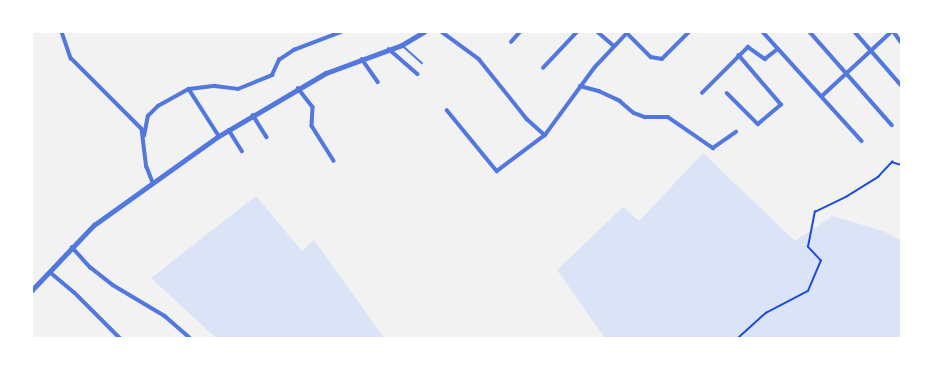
<!DOCTYPE html>
<style>
body{margin:0}
#map{position:relative;width:933px;height:370px;overflow:hidden;background:#f2f2f2;font-family:"Fira Sans",sans-serif}
div>[style]{position:absolute}
.green>*{inset:0;background:#dbe4f7}
.path>*{height:1.5px;margin:-0.75px;padding:0 0.75px;transform-origin:0.75px;border-radius:0.75px;background:#1d4ed8}
.service>*{height:1.5px;margin:-0.75px;padding:0 0.75px;transform-origin:0.75px;border-radius:0.75px;background:#5277de}
.minor>*{height:3.5px;margin:-1.75px;padding:0 1.75px;transform-origin:1.75px;border-radius:1.75px;background:#5277de}
.tertiary>*{height:4.5px;margin:-2.25px;padding:0 2.25px;transform-origin:2.25px;border-radius:2.25px;background:#5277de}
span{translate:-50% -50%;white-space:nowrap;text-align:center;line-height:1.15;-webkit-text-stroke:3px #fff;paint-order:stroke}
.frame{position:absolute;inset:0;border:33px solid #fff;pointer-events:none}
</style>
<div id="map">
<div class="green">
<i style="clip-path:polygon(703px 153px,795px 241px,833px 216px,883px 231px,901px 240px,901px 338px,605px 338px,557px 270px,623px 207px,639px 221px)"></i>
<i style="clip-path:polygon(256px 196px,302px 251px,314px 240px,384px 338px,216px 338px,151px 278px)"></i>
</div>
<div class="path">
<i style="left:738px;top:338px;width:38px;rotate:-42deg"></i>
<i style="left:766px;top:313px;width:47px;rotate:-27.6deg"></i>
<i style="left:808px;top:291px;width:33px;rotate:-67deg"></i>
<i style="left:821px;top:261px;width:19px;rotate:-133deg"></i>
<i style="left:808px;top:247px;width:36px;rotate:-79deg"></i>
<i style="left:815px;top:212px;width:34px;rotate:-26deg"></i>
<i style="left:846px;top:197px;width:38px;rotate:-32deg"></i>
<i style="left:878px;top:177px;width:21px;rotate:-47deg"></i>
<i style="left:892px;top:162px;width:9px;rotate:18deg"></i>
</div>
<div class="service">
<i style="left:402px;top:45px;width:27px;rotate:42deg"></i>
</div>
<div class="minor">
<i style="left:62px;top:32px;width:28px;rotate:71deg"></i>
<i style="left:71px;top:58px;width:100px;rotate:45deg"></i>
<i style="left:142px;top:129px;width:38px;rotate:83deg"></i>
<i style="left:147px;top:167px;width:17px;rotate:69deg"></i>
<i style="left:442px;top:32px;width:46px;rotate:36.1deg"></i>
<i style="left:479px;top:59px;width:77px;rotate:51.3deg"></i>
<i style="left:527px;top:119px;width:24px;rotate:42deg"></i>
<i style="left:598px;top:32px;width:21px;rotate:41deg"></i>
<i style="left:763px;top:32px;width:147px;rotate:47.8deg"></i>
<i style="left:810px;top:32px;width:124px;rotate:48.6deg"></i>
<i style="left:855px;top:32px;width:70px;rotate:49deg"></i>
<i style="left:894px;top:32px;width:12px;rotate:55deg"></i>
<i style="left:627px;top:33px;width:34px;rotate:45deg"></i>
<i style="left:651px;top:57px;width:11px;rotate:10deg"></i>
<i style="left:662px;top:59px;width:38px;rotate:-45deg"></i>
<i style="left:511px;top:42px;width:13px;rotate:-48deg"></i>
<i style="left:389px;top:49px;width:38px;rotate:41deg"></i>
<i style="left:362px;top:59px;width:28px;rotate:55deg"></i>
<i style="left:543px;top:68px;width:50px;rotate:-46.6deg"></i>
<i style="left:580px;top:86px;width:20px;rotate:15deg"></i>
<i style="left:599px;top:91px;width:23px;rotate:25deg"></i>
<i style="left:620px;top:101px;width:18px;rotate:41deg"></i>
<i style="left:634px;top:113px;width:12px;rotate:20deg"></i>
<i style="left:645px;top:117px;width:23px"></i>
<i style="left:668px;top:117px;width:55px;rotate:34.6deg"></i>
<i style="left:713px;top:148px;width:28px;rotate:-35deg"></i>
<i style="left:298px;top:88px;width:24px;rotate:52deg"></i>
<i style="left:313px;top:107px;width:19px;rotate:93deg"></i>
<i style="left:312px;top:126px;width:41px;rotate:57.8deg"></i>
<i style="left:189px;top:89px;width:26px;rotate:-7deg"></i>
<i style="left:215px;top:86px;width:23px;rotate:7deg"></i>
<i style="left:238px;top:89px;width:37px;rotate:-22deg"></i>
<i style="left:272px;top:75px;width:17px;rotate:-65deg"></i>
<i style="left:279px;top:60px;width:18px;rotate:-34deg"></i>
<i style="left:294px;top:50px;width:50px;rotate:-21deg"></i>
<i style="left:702px;top:93px;width:65px;rotate:-45deg"></i>
<i style="left:748px;top:47px;width:21px;rotate:35deg"></i>
<i style="left:765px;top:59px;width:16px;rotate:-38deg"></i>
<i style="left:727px;top:93px;width:44px;rotate:45deg"></i>
<i style="left:758px;top:124px;width:30px;rotate:-40deg"></i>
<i style="left:781px;top:105px;width:65px;rotate:-130.6deg"></i>
<i style="left:822px;top:96px;width:94px;rotate:-42.8deg"></i>
<i style="left:447px;top:110px;width:79px;rotate:50.7deg"></i>
<i style="left:497px;top:171px;width:60px;rotate:-36.9deg"></i>
<i style="left:545px;top:135px;width:84px;rotate:-53.7deg"></i>
<i style="left:595px;top:67px;width:48px;rotate:-46.7deg"></i>
<i style="left:253px;top:115px;width:26px;rotate:58deg"></i>
<i style="left:229px;top:130px;width:25px;rotate:58deg"></i>
<i style="left:144px;top:136px;width:20px;rotate:-79deg"></i>
<i style="left:148px;top:116px;width:14px;rotate:-45deg"></i>
<i style="left:158px;top:106px;width:35px;rotate:-29deg"></i>
<i style="left:189px;top:89px;width:56px;rotate:57.4deg"></i>
<i style="left:72px;top:247px;width:27px;rotate:48deg"></i>
<i style="left:90px;top:267px;width:29px;rotate:38deg"></i>
<i style="left:113px;top:285px;width:61px;rotate:30.8deg"></i>
<i style="left:165px;top:316px;width:33px;rotate:41deg"></i>
<i style="left:50px;top:272px;width:31px;rotate:40deg"></i>
<i style="left:74px;top:292px;width:65px;rotate:45deg"></i>
</div>
<div class="tertiary">
<i style="left:32px;top:290px;width:90px;rotate:-46.4deg"></i>
<i style="left:94px;top:225px;width:153px;rotate:-35.5deg"></i>
<i style="left:219px;top:136px;width:124px;rotate:-30.5deg"></i>
<i style="left:326px;top:73px;width:81px;rotate:-20.2deg"></i>
<i style="left:402px;top:45px;width:26px;rotate:-31deg"></i>
</div>
<div class="frame"></div>
</div>
